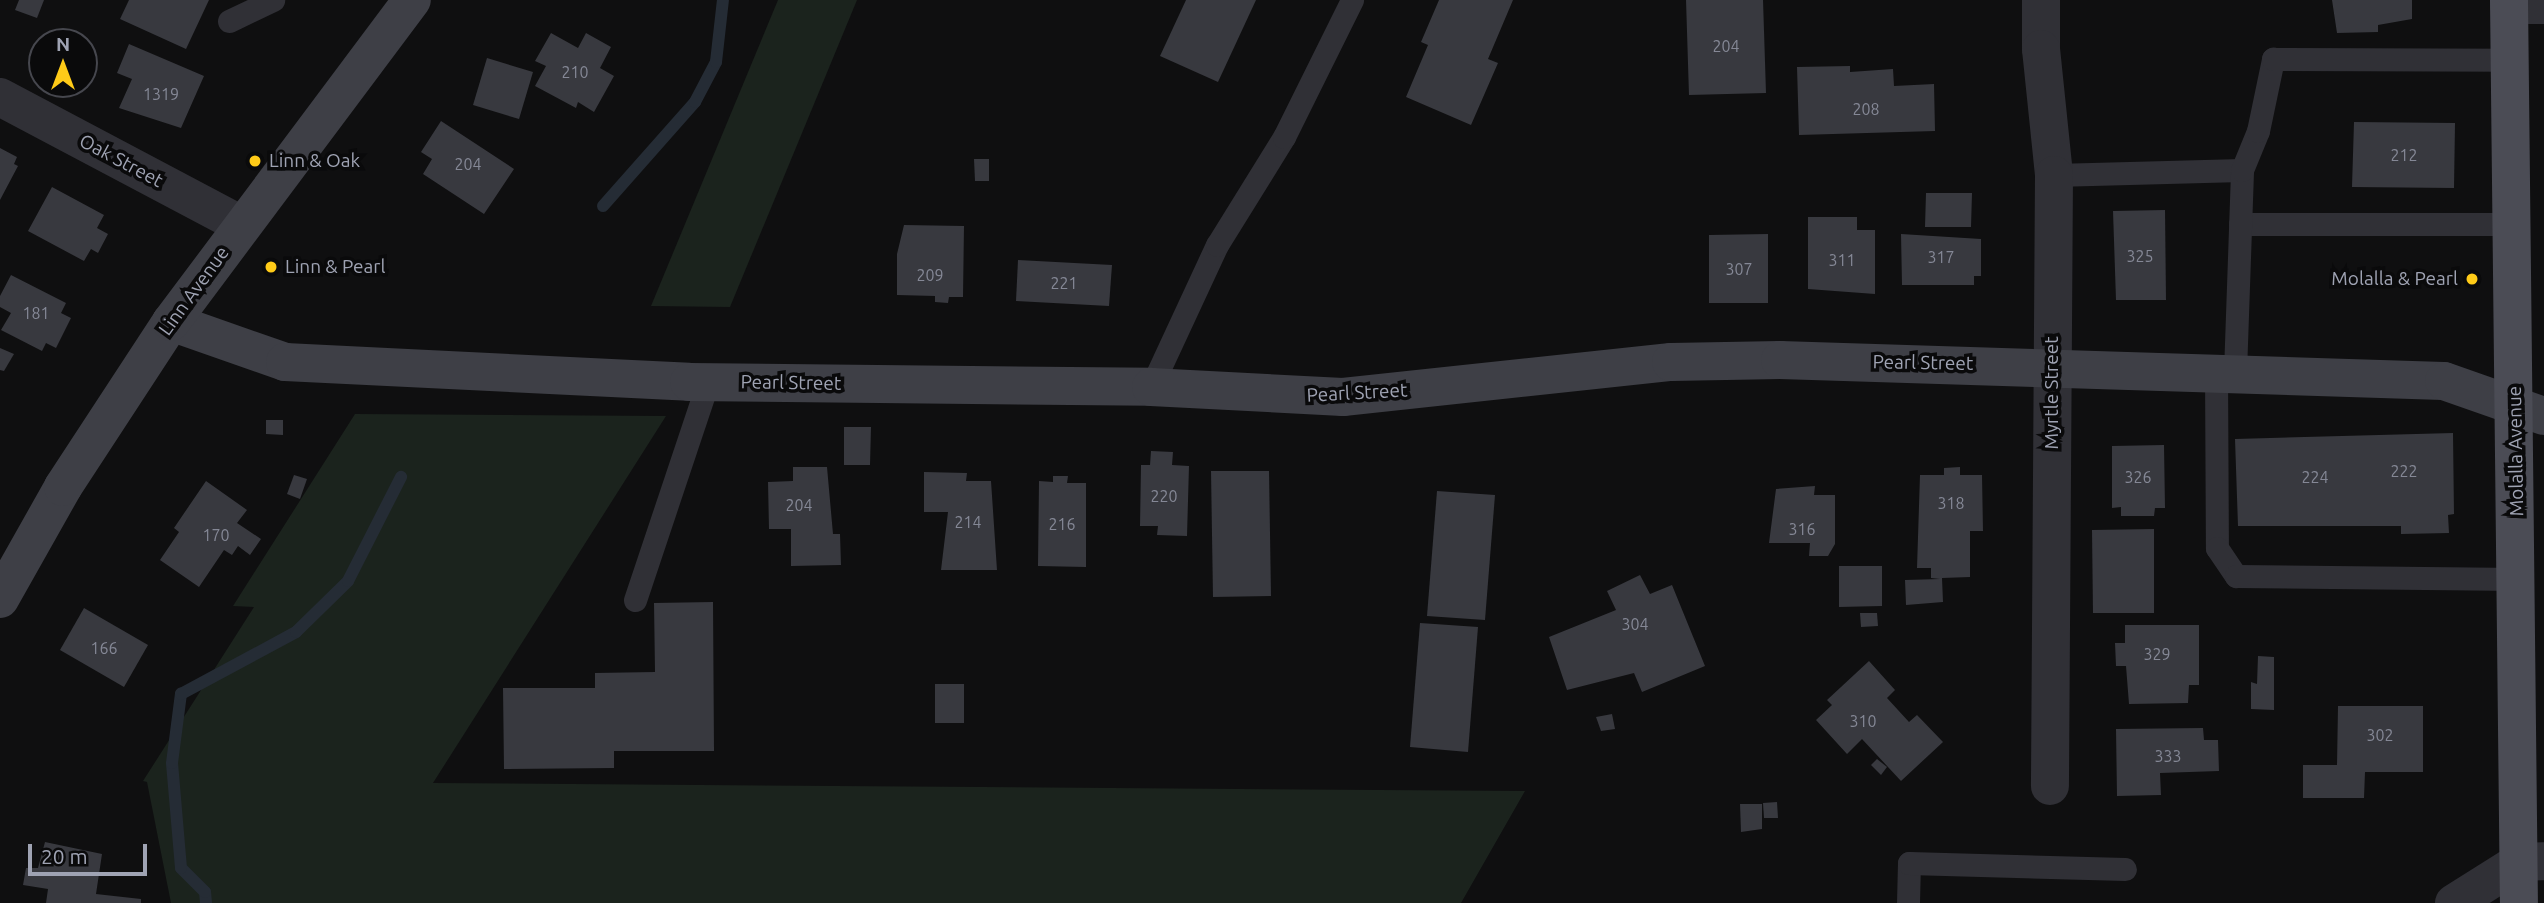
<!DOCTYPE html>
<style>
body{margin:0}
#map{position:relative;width:2544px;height:903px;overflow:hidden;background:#0f0f10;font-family:Ubuntu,sans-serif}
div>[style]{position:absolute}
.green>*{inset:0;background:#1b231d}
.stream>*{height:12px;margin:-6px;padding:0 6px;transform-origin:6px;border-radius:6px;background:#252c35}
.building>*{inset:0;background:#38393f}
.lane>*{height:23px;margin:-11.5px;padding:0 11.5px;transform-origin:11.5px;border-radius:11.5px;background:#303036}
.street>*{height:38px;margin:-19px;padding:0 19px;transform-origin:19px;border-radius:19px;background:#303036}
.secondary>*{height:38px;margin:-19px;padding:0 19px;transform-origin:19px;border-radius:19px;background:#3e3f46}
.primary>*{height:38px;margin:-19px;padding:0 19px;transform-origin:19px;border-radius:19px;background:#4b4c55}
.dots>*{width:19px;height:19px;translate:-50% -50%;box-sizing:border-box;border:4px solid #0a0a0b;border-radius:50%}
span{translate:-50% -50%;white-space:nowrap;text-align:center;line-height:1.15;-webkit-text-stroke:7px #0a0a0b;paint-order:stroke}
.number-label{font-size:16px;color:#858896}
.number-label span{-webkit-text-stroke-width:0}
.street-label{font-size:19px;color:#9fa3b3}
.poi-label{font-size:19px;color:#9fa3b3}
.left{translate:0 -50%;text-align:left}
.right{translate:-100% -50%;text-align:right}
.north{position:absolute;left:28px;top:28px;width:70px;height:70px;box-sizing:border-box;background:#0a0a0b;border:2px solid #46474e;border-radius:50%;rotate:0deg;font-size:19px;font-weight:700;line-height:28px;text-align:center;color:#9fa3b3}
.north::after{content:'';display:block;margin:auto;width:24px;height:32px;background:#ffcb18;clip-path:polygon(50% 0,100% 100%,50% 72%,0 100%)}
.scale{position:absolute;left:28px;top:844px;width:119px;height:32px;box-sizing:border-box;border:4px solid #9fa3b3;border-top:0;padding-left:9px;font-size:21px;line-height:24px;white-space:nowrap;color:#9fa3b3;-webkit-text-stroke:5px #0a0a0b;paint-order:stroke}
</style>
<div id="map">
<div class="green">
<i style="clip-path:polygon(778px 0,857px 0,730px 307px,651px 306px)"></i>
<i style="clip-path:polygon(355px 414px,666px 416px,433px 783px,1525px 791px,1461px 903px,171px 903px,147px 782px,143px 781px,254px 607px,233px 606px)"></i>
</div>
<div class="stream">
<i style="left:603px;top:206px;width:139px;rotate:-48.5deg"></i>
<i style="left:695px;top:102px;width:45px;rotate:-62.3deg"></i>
<i style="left:716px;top:62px;width:62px;rotate:-83.6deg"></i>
<i style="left:206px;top:903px;width:11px;rotate:-95deg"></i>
<i style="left:205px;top:892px;width:34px;rotate:-135deg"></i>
<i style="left:181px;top:868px;width:105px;rotate:-94.9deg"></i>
<i style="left:172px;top:763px;width:70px;rotate:-82.6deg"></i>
<i style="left:181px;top:694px;width:131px;rotate:-28.3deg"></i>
<i style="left:296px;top:632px;width:73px;rotate:-44.4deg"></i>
<i style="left:348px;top:581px;width:117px;rotate:-63deg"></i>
</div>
<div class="building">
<i style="clip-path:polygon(19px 0,44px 0,37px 18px,15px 10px)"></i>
<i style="clip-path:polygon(129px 0,209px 0,186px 49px,120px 19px)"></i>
<i style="clip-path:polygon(1186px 0,1256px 0,1218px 82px,1160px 56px)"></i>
<i style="clip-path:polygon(1439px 0,1513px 0,1488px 59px,1498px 63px,1471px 125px,1406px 97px,1428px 45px,1421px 42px)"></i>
<i style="clip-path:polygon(1686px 0,1763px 0,1766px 93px,1689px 95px)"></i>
<i style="clip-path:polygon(2332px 0,2412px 0,2412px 19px,2378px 25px,2378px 32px,2337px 33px)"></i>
<i style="clip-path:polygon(551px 33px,578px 48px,586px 33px,611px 47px,600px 68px,614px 76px,594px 112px,578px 102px,576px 108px,535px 86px,546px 66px,535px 61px)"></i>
<i style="clip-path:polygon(129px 44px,204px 76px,181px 128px,119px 108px,132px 79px,117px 73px)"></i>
<i style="clip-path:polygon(487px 58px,533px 72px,519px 119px,473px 105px)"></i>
<i style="clip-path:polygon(1850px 66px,1850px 72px,1893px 69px,1894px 86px,1934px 84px,1935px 131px,1799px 135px,1797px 67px)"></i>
<i style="clip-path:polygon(441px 121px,514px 169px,484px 214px,423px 174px,432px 159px,421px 152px)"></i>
<i style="clip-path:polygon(2354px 122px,2455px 123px,2454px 188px,2352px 187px)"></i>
<i style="clip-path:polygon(0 148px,17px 157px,14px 164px,18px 166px,0 200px)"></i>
<i style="clip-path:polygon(974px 159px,989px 159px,989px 181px,975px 181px)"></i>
<i style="clip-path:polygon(52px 187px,104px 215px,97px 228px,108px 234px,98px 253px,91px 249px,84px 261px,28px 231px)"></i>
<i style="clip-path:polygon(1926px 193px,1972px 193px,1971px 227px,1925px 227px)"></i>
<i style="clip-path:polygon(2165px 210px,2166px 300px,2116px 300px,2113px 211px)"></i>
<i style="clip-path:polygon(1808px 217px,1857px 217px,1857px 230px,1875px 230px,1875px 294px,1808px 289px)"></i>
<i style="clip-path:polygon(904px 225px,964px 226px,963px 297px,949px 297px,948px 303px,935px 302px,935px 296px,897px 295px,897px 254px)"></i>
<i style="clip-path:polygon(1768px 234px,1768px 303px,1709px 303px,1709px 235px)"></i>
<i style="clip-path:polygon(1901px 234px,1981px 239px,1981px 276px,1974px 276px,1974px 285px,1902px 285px)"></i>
<i style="clip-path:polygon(1018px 260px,1112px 265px,1109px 306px,1016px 301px)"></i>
<i style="clip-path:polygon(11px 275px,66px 303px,61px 313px,71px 318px,56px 348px,46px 343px,42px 351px,1px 330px,11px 313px,0 307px,0 296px)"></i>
<i style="clip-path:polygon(0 348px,14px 354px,4px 371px,0 370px)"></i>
<i style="clip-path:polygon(266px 420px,283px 420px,283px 435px,266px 434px)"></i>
<i style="clip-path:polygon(844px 427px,871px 427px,870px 465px,844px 465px)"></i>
<i style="clip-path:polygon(2453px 433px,2454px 514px,2448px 515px,2449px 533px,2401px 534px,2401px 526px,2238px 526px,2235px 439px)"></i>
<i style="clip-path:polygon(2164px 445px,2165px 508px,2155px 508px,2154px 516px,2121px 516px,2121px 507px,2112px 508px,2112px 446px)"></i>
<i style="clip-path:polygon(1151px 451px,1173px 452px,1172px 465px,1189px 466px,1187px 536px,1157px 535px,1158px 526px,1140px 526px,1141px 465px,1150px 465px)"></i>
<i style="clip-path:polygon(793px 467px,827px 467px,833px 534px,840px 534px,841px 565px,791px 566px,791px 529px,769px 529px,768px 482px,793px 481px)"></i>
<i style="clip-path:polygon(1960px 467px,1960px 475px,1982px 475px,1983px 531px,1970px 531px,1970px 577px,1942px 578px,1943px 602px,1906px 605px,1905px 580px,1940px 579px,1931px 578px,1931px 568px,1917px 568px,1920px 475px,1944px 475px,1944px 468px)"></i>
<i style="clip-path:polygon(1211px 471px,1269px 471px,1271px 596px,1213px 597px)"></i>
<i style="clip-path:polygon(924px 472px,967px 473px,966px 481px,991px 481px,997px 570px,941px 570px,948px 512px,924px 512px)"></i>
<i style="clip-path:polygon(294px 475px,307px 479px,300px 499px,287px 494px)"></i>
<i style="clip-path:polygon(1053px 476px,1068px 476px,1067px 483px,1086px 483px,1086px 567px,1038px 566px,1039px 481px,1053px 482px)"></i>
<i style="clip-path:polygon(206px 481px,247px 510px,237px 523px,261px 539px,250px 555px,238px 546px,232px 555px,224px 550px,199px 587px,160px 560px,179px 532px,174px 528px)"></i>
<i style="clip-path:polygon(1815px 486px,1814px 495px,1835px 495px,1835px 544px,1828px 556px,1809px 556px,1810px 543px,1769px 543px,1776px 489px)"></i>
<i style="clip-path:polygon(1437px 491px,1495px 495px,1485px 620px,1427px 616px)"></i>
<i style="clip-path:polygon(2154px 529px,2154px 613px,2093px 613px,2092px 530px)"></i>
<i style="clip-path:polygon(1839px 566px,1882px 566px,1882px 606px,1839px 607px)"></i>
<i style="clip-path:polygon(1640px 575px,1650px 594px,1672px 585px,1705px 666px,1642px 692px,1634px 673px,1567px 690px,1549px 637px,1616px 610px,1607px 591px)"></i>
<i style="clip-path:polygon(713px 602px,714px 751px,614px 751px,614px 768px,504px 769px,503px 688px,595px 688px,595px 673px,655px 672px,654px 603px)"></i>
<i style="clip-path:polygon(84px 608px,148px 645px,124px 687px,60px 650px)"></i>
<i style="clip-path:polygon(1860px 613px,1877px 613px,1878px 626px,1861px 627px)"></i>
<i style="clip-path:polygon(1420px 623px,1478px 627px,1468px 752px,1410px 747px)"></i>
<i style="clip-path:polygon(2125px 625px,2199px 625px,2199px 685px,2189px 685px,2188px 703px,2129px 704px,2126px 666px,2116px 666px,2115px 643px,2125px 643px)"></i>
<i style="clip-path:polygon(2258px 656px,2274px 657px,2274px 710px,2251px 709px,2251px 682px,2257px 684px)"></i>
<i style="clip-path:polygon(1869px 661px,1895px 690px,1887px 698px,1909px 722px,1917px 715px,1943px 742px,1901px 781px,1862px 739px,1847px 754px,1816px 720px,1832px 705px,1827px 700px)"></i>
<i style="clip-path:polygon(935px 684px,964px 684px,964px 723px,935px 723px)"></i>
<i style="clip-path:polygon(2338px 706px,2423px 706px,2423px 772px,2365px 772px,2364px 798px,2303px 798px,2303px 765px,2337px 765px)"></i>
<i style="clip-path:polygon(1612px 714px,1615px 729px,1601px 731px,1596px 717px)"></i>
<i style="clip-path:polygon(2203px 728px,2204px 740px,2218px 740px,2219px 771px,2160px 773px,2161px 795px,2117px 796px,2116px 729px)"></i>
<i style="clip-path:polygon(1877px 759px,1887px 767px,1881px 775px,1871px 765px)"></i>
<i style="clip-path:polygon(1777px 802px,1778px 818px,1764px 818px,1763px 803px)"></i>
<i style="clip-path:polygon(1740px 804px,1762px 804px,1762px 829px,1741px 832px)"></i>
<i style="clip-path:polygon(45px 842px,102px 854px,96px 894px,141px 899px,141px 903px,46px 903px,48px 889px,23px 885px,26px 868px,38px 868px)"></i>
</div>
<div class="lane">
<i style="left:229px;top:21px;width:49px;rotate:-25.5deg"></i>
<i style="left:2054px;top:175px;width:188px;rotate:-1.5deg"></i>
<i style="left:2240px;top:224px;width:272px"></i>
<i style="left:2216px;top:371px;width:177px;rotate:89.7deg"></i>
<i style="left:2217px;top:548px;width:34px;rotate:56deg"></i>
<i style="left:2236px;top:576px;width:282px;rotate:0.6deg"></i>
<i style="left:2235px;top:372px;width:202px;rotate:-88deg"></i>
<i style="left:2242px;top:170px;width:42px;rotate:-67.7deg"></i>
<i style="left:2258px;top:131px;width:74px;rotate:-78.2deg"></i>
<i style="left:2273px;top:59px;width:237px;rotate:0.2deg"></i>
<i style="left:1151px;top:387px;width:157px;rotate:-65.1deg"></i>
<i style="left:1217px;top:245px;width:127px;rotate:-58.2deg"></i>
<i style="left:1284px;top:137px;width:153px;rotate:-63.6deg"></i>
<i style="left:635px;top:600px;width:230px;rotate:-71.5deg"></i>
<i style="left:1908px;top:903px;width:40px;rotate:-88.6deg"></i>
<i style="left:1909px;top:863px;width:216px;rotate:1.6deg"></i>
</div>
<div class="street">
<i style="left:2041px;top:0;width:49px;rotate:90deg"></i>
<i style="left:2041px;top:49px;width:127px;rotate:84.1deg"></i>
<i style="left:2054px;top:175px;width:611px;rotate:90.38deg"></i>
<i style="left:2509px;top:5px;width:35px"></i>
<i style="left:0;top:97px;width:274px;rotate:27.9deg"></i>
<i style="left:2454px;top:903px;width:77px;rotate:-32.2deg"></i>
<i style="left:2519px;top:862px;width:25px;rotate:-2deg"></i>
</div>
<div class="secondary">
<i style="left:171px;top:322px;width:121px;rotate:19.3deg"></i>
<i style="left:285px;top:362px;width:404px;rotate:2.8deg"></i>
<i style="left:689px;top:382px;width:462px;rotate:0.6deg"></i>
<i style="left:1151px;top:387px;width:192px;rotate:3deg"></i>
<i style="left:1343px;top:397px;width:330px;rotate:-6.1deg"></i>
<i style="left:1671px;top:362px;width:109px;rotate:-1.1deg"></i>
<i style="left:1780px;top:360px;width:664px;rotate:1.81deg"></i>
<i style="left:2444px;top:381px;width:106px;rotate:19.3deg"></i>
<i style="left:0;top:599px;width:129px;rotate:-60.6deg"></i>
<i style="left:63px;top:487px;width:197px;rotate:-56.8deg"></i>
<i style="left:171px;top:322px;width:402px;rotate:-53.2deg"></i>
</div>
<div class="primary">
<i style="left:2509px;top:0;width:903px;rotate:89.37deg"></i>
</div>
<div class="dots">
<i style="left:255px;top:161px;background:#ffcb18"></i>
<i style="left:271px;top:267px;background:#ffcb18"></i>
<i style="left:2472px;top:279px;background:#ffcb18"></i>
</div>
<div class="number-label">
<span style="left:1726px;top:46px">204</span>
<span style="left:575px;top:72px">210</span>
<span style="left:161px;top:94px">1319</span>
<span style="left:1866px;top:109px">208</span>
<span style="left:2404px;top:155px">212</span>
<span style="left:468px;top:164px">204</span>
<span style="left:2140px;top:256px">325</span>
<span style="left:1941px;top:257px">317</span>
<span style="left:1842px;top:260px">311</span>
<span style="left:1739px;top:269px">307</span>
<span style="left:930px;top:275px">209</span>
<span style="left:1064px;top:283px">221</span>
<span style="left:36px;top:313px">181</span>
<span style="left:2404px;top:471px">222</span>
<span style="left:2138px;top:477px">326</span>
<span style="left:2315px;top:477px">224</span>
<span style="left:1164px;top:496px">220</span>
<span style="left:1951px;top:503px">318</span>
<span style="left:799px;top:505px">204</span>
<span style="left:968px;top:522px">214</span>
<span style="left:1062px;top:524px">216</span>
<span style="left:1802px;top:529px">316</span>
<span style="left:216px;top:535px">170</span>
<span style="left:1635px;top:624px">304</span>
<span style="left:104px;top:648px">166</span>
<span style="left:2157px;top:654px">329</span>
<span style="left:1863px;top:721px">310</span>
<span style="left:2380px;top:735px">302</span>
<span style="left:2168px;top:756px">333</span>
</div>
<div class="street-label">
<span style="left:121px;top:161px;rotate:28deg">Oak Street</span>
<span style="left:194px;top:291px;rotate:-54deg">Linn Avenue</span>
<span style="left:1923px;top:363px;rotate:1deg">Pearl Street</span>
<span style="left:791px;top:383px;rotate:1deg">Pearl Street</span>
<span style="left:1357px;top:393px;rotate:-3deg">Pearl Street</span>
<span style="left:2052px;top:393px;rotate:-90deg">Myrtle Street</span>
<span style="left:2516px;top:451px;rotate:-91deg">Molalla Avenue</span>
</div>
<div class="poi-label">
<span class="left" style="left:269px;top:161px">Linn &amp; Oak</span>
<span class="left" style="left:285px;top:267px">Linn &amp; Pearl</span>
<span class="right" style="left:2458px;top:279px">Molalla &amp; Pearl</span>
</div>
<div class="north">N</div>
<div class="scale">20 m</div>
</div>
